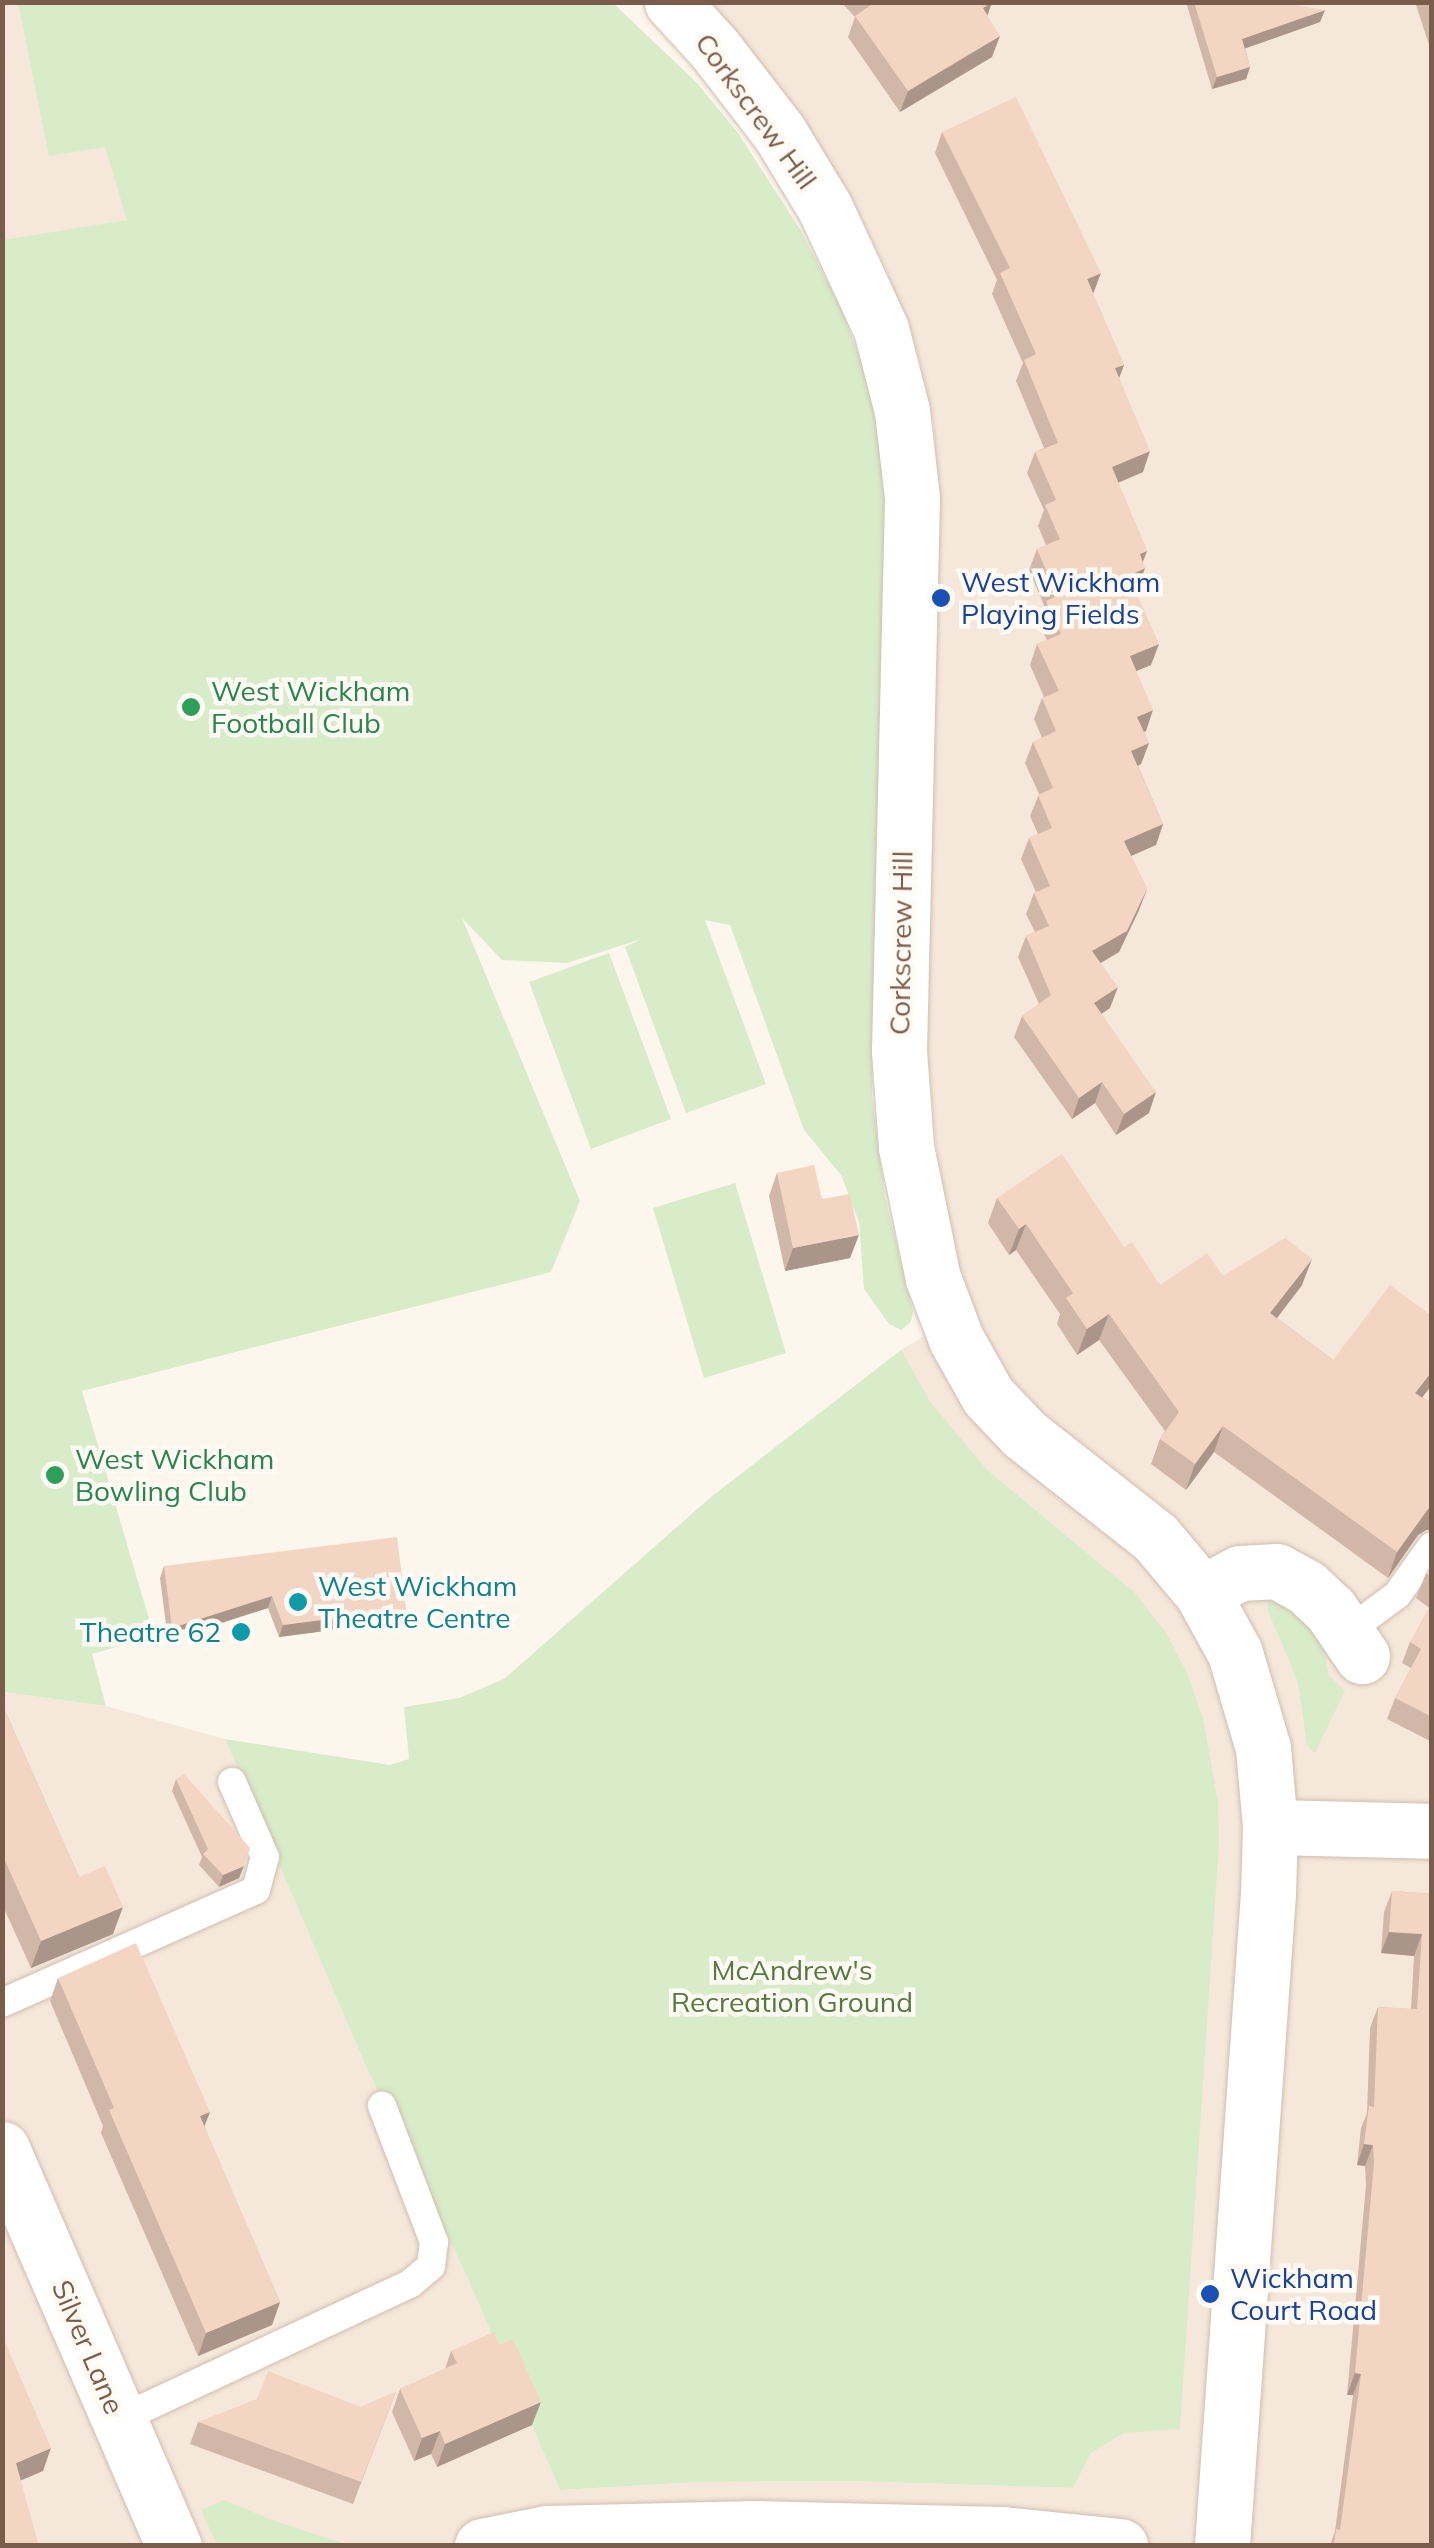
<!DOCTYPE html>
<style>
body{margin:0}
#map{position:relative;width:1434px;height:2548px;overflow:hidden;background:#fdf6ec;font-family:Mulish,sans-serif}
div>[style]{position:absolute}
.residential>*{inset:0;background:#f5e8da}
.green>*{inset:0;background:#d8ecc9}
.roads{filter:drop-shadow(0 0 2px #d1beb0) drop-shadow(0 0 2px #d1beb0)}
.lane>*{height:28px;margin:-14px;padding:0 14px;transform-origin:14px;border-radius:14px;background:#fff}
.street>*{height:55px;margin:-27.5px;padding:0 27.5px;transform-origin:27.5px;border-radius:27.5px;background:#fff}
.secondary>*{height:55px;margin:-27.5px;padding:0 27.5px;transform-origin:27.5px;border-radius:27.5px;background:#fff}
.wall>*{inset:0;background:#d1b7a8}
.shaded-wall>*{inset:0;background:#aa9588}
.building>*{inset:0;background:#f3d5c3}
.dots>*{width:28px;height:28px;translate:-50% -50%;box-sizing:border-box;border:5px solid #fffaf3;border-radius:50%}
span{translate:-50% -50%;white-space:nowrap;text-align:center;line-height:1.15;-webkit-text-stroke:9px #fffaf3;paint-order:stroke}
.street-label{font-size:28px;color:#7a5c4d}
.transit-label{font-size:28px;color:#164399}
.left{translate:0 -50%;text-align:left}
.leisure-label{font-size:28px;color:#27864d}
.culture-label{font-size:28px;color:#0d838f}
.right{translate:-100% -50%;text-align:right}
.park-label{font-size:28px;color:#537a41}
.frame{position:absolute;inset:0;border:5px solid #7a5c4d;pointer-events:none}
</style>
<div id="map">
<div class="residential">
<i style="clip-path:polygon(2px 3px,187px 3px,147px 257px,3px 276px)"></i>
<i style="clip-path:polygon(712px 3px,1431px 3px,1431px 2545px,3px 2546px,3px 1692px,106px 1706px,225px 1739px,365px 2064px,463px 2268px,560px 2490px,699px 2482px,851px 2481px,1072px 2488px,1091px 2453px,1124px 2433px,937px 1438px,901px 1350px,970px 1308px,956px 1263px,940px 1181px,927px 1051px,939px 520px,934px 425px,919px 359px,888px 274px,848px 191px,771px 79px)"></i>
</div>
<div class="green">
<i style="clip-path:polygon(18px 3px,613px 3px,697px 83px,738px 133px,801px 231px,840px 306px,863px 366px,888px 472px,872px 1096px,885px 1197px,913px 1311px,911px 1322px,901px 1330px,889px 1324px,864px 1289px,859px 1222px,841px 1175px,804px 1130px,730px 925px,705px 920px,766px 1084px,686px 1113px,625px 947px,641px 939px,567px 963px,502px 960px,462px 918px,580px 1201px,551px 1272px,82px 1391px,154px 1636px,92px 1654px,106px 1706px,3px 1692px,3px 240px,127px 220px,105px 147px,49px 156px)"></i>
<i style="clip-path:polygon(609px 953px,671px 1119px,591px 1149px,529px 982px)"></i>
<i style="clip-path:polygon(735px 1183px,786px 1353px,704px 1378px,653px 1208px)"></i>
<i style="clip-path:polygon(901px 1350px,931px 1403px,986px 1469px,1134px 1592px,1165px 1631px,1187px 1673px,1203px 1718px,1218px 1803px,1219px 1843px,1180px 2429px,1124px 2433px,1091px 2453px,1073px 2488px,851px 2481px,699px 2482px,560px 2490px,463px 2268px,365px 2064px,225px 1739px,390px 1765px,409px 1759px,404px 1707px,459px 1698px,504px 1679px,711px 1497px)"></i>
<i style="clip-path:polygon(1267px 1589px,1322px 1638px,1329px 1676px,1345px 1691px,1315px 1753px,1307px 1745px,1298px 1682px,1268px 1611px)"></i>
<i style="clip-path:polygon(224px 2500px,277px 2522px,349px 2545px,217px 2545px,201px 2510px)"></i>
</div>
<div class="roads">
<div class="lane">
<i style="left:1347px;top:1632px;width:62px;rotate:-36.5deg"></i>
<i style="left:1397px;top:1595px;width:60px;rotate:-54.5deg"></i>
<i style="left:2px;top:2003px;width:278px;rotate:-24deg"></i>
<i style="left:256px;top:1890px;width:34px;rotate:-75deg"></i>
<i style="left:265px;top:1857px;width:82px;rotate:-113.7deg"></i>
<i style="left:120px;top:2419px;width:321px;rotate:-25deg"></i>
<i style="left:411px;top:2283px;width:26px;rotate:-40deg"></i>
<i style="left:431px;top:2266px;width:24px;rotate:-83deg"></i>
<i style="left:434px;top:2242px;width:146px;rotate:-110.9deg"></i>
</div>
<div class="street">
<i style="left:1202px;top:1593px;width:43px;rotate:-27.8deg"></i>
<i style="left:1240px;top:1573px;width:37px;rotate:-3deg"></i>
<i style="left:1277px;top:1571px;width:33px;rotate:29deg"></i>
<i style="left:1306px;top:1587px;width:33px;rotate:43deg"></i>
<i style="left:1330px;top:1609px;width:57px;rotate:55.8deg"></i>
<i style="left:1270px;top:1827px;width:162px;rotate:1.4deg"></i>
<i style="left:2px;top:2149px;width:433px;rotate:66.6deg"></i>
<i style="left:482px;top:2546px;width:66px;rotate:-11.3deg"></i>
<i style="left:547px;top:2533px;width:207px;rotate:-1.4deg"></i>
<i style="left:754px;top:2528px;width:249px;rotate:1.4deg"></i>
<i style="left:1003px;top:2534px;width:118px;rotate:5.9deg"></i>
</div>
<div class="secondary">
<i style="left:672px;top:2px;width:62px;rotate:47.6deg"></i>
<i style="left:714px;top:48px;width:106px;rotate:52.3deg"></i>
<i style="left:779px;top:132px;width:89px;rotate:58.8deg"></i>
<i style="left:825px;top:208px;width:133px;rotate:65.2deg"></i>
<i style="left:881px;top:329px;width:85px;rotate:75.6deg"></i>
<i style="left:902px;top:411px;width:88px;rotate:83.4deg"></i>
<i style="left:912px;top:498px;width:553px;rotate:91.35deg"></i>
<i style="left:899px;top:1051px;width:96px;rotate:85.8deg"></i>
<i style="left:906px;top:1147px;width:134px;rotate:78.4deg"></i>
<i style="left:933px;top:1278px;width:65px;rotate:69.3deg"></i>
<i style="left:956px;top:1339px;width:65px;rotate:60.7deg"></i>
<i style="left:988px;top:1396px;width:52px;rotate:46.5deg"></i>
<i style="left:1024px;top:1434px;width:167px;rotate:38.2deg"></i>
<i style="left:1155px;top:1537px;width:73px;rotate:50deg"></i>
<i style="left:1202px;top:1593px;width:68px;rotate:61.2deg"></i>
<i style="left:1235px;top:1653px;width:99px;rotate:73.6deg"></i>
<i style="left:1263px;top:1748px;width:79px;rotate:84.9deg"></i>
<i style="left:1270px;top:1827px;width:66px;rotate:91.7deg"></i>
<i style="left:1268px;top:1893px;width:655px;rotate:94.03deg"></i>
</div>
</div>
<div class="wall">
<i style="clip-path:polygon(841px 2px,992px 2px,987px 16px,992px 57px,900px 112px,848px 37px,855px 17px)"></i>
<i style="clip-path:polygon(1186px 2px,1275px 2px,1320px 22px,1245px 48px,1250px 67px,1246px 79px,1212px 89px)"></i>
<i style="clip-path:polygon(1415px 2px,1432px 2px,1432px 54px)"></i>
<i style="clip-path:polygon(942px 132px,1093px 294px,1124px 365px,1119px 378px,1143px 472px,1118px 483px,1147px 551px,1143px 562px,1138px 589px,1135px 590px,1151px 665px,1136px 671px,1146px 731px,1144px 732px,1149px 743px,1141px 764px,1138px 766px,1163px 824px,1156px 845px,1131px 856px,1147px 889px,1139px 910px,1119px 952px,1101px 963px,1110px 1008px,1101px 1014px,1149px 1113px,1116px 1135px,1095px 1103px,1072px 1119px,1014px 1037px,1022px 1016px,1039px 1004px,1018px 957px,1026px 936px,1035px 932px,1026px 914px,1034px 893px,1036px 892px,1021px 859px,1029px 838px,1038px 834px,1030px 816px,1039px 794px,1025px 763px,1033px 742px,1042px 738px,1034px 719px,1042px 698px,1044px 697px,1030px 665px,1037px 644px,1047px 640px,1038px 622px,1044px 605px,1029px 570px,1037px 549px,1046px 545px,1038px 526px,1044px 510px,1027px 473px,1035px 452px,1044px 448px,1016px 381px,1023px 363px,992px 294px,997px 280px,935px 153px)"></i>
<i style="clip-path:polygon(777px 1173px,822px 1199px,850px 1258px,785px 1271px,769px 1196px)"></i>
<i style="clip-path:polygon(997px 1198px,1124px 1247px,1160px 1285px,1223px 1276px,1302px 1285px,1277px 1318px,1333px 1360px,1422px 1397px,1432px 1404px,1432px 1530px,1426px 1530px,1418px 1535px,1388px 1578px,1214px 1452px,1186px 1490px,1151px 1464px,1160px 1439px,1165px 1431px,1099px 1340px,1077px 1355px,1057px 1324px,1060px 1314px,1016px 1250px,1009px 1255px,988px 1223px)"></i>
<i style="clip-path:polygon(1432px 1564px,1432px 1610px,1416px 1598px,1426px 1573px)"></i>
<i style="clip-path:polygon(164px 1566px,406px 1609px,402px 1621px,279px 1637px,268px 1608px,168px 1640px,160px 1578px)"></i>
<i style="clip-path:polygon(1432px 1611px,1432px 1742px,1387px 1719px,1395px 1698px,1411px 1668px,1402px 1663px,1410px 1642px)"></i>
<i style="clip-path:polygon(2px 1704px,79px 1877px,113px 1934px,31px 1968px,2px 1904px)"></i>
<i style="clip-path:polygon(176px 1779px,250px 1848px,239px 1878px,219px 1887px,199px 1865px,202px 1857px,172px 1791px)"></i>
<i style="clip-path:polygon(1392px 1891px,1432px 1894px,1432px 2546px,1330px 2546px,1335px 2531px,1353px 2395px,1347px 2395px,1366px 2185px,1365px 2166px,1357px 2165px,1361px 2128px,1367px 2113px,1370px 2028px,1378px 2007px,1411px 2009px,1414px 1956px,1381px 1953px,1384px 1912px)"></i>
<i style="clip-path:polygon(58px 1978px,210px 2112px,204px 2126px,280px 2302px,272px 2325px,198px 2356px,101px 2133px,103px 2126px,50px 2001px)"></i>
<i style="clip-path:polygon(499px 2345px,532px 2425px,437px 2467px,431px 2454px,414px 2461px,392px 2412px,400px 2389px,445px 2369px,451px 2351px)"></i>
<i style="clip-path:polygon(396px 2392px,353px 2504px,190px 2444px,198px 2422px,361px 2407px)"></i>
</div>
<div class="shaded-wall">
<i style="clip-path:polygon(992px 2px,985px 23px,983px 8px)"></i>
<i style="clip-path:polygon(1325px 10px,1320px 22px,1238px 51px,1242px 39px)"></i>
<i style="clip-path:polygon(1000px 36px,992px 57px,900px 112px,908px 91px)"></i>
<i style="clip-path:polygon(1250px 67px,1246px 79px,1212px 89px,1217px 77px)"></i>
<i style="clip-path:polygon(1101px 273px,1093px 294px,1087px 279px)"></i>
<i style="clip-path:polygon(1124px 365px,1116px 386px,1115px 368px)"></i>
<i style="clip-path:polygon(1150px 451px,1143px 472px,1105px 488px,1112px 467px)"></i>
<i style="clip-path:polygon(1147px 551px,1139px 571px,1145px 568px,1138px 589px,1121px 597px,1140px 554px)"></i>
<i style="clip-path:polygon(1159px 644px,1151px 665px,1122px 677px,1130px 656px)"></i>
<i style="clip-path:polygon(1153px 710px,1146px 731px,1130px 738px,1137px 717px)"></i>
<i style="clip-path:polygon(1149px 743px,1141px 764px,1124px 772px,1131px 751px)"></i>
<i style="clip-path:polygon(1163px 824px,1156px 845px,1117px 862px,1124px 841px)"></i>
<i style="clip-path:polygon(1147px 889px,1139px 910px,1119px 952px,1085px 972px,1092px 951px)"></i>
<i style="clip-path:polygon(1118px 987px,1110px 1008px,1086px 1024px,1094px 1003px)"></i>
<i style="clip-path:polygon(1102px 1082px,1095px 1103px,1072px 1119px,1079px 1098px)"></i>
<i style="clip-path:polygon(1156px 1092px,1149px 1113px,1116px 1135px,1124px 1114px)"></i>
<i style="clip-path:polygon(1026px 1224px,1016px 1250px,1009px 1255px,1019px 1229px)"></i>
<i style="clip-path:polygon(859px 1235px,850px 1258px,785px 1271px,793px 1248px)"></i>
<i style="clip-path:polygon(1312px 1259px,1302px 1285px,1261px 1339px,1270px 1313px)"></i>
<i style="clip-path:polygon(1109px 1314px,1099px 1340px,1077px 1355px,1087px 1329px)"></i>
<i style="clip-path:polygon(1432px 1371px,1432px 1385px,1406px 1418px,1415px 1393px)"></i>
<i style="clip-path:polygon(1223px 1426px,1214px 1452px,1186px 1490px,1195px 1464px)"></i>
<i style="clip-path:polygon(1432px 1507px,1432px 1530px,1426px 1530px,1418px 1535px,1388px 1578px,1397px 1552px,1428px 1509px)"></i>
<i style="clip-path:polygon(272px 1596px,268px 1608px,168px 1640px,172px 1628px)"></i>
<i style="clip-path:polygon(406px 1609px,402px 1621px,279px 1637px,283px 1625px)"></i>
<i style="clip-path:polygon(244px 1866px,239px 1878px,219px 1887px,223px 1875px)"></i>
<i style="clip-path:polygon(123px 1907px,113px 1934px,31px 1968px,41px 1941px)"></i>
<i style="clip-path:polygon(1389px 1932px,1422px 1934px,1414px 1956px,1381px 1953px)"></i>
<i style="clip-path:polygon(210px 2112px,201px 2135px,200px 2116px)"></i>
<i style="clip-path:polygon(1364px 2144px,1373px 2145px,1365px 2166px,1357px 2165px)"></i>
<i style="clip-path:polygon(280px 2302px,272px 2325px,198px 2356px,206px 2333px)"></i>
<i style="clip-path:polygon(1355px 2373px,1361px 2374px,1353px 2395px,1347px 2395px)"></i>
<i style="clip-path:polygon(541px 2402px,532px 2425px,437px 2467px,445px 2444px)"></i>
<i style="clip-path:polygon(440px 2431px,431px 2454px,414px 2461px,422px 2438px)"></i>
<i style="clip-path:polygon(51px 2448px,43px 2471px,8px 2486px,16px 2463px)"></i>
</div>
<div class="building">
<i style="clip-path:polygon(869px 2px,991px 2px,983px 8px,1000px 36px,908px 91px,855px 16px,871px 5px)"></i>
<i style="clip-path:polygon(1194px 2px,1275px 2px,1325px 10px,1242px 39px,1250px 67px,1217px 77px)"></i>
<i style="clip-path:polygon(1016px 97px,1101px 273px,1087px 279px,1124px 365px,1115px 368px,1150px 451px,1112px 467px,1147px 551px,1140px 554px,1145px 568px,1129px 576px,1159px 644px,1130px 656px,1153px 710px,1137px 717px,1149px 743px,1131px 751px,1163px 824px,1124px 841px,1147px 889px,1127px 931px,1092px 951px,1118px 987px,1094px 1003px,1156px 1092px,1124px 1114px,1102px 1082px,1079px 1098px,1022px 1016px,1051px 995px,1026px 936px,1049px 926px,1034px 893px,1050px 886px,1029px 838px,1052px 828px,1038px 795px,1053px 788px,1033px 742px,1056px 731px,1042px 698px,1059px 691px,1037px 644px,1061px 634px,1046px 601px,1057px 596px,1037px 549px,1060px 539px,1045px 505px,1056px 500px,1035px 452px,1058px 443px,1024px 360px,1036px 354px,1000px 273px,1010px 268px,942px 132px)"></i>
<i style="clip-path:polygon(1062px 1154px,1124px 1247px,1132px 1242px,1160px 1285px,1207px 1253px,1223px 1276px,1285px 1238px,1312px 1259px,1270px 1313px,1333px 1360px,1390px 1285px,1432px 1316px,1432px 1371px,1415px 1393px,1432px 1404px,1432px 1507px,1428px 1509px,1397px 1552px,1223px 1426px,1195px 1464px,1160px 1439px,1179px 1412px,1109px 1314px,1087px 1329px,1066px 1298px,1073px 1293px,1026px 1224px,1019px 1229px,997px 1198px)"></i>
<i style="clip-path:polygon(814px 1165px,822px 1199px,850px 1194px,859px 1235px,793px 1248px,777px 1173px)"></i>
<i style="clip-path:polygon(397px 1537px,406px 1609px,283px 1625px,272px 1596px,172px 1628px,164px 1566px)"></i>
<i style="clip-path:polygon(1432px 1564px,1432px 1577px,1426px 1573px)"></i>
<i style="clip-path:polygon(1428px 1609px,1432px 1611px,1432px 1717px,1395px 1698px,1421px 1649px,1410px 1642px)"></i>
<i style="clip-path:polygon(2px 1704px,79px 1877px,105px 1866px,123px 1907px,41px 1941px,2px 1854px)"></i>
<i style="clip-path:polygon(184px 1774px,250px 1848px,244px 1866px,223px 1875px,203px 1854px,208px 1849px,176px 1779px)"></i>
<i style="clip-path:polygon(1392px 1891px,1432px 1894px,1432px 2546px,1334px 2546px,1336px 2529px,1340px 2530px,1361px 2374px,1355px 2373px,1374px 2163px,1373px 2145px,1364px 2144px,1369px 2106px,1374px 2107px,1378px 2007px,1417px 2009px,1422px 1934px,1389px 1932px)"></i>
<i style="clip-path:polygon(136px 1943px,210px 2112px,200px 2116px,280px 2302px,206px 2333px,109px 2110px,114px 2108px,58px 1978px)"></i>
<i style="clip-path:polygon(494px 2332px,499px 2345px,513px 2339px,541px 2402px,445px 2444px,440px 2431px,422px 2438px,400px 2389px,457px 2363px,451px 2351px)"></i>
<i style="clip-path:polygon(2px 2335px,51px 2448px,16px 2463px,39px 2546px,2px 2546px)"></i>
<i style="clip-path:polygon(268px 2371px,361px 2407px,396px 2392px,361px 2482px,198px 2422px,257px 2399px)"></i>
</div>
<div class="dots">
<i style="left:941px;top:598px;background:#1a4fb4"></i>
<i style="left:191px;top:707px;background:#2e9e5b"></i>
<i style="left:55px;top:1475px;background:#2e9e5b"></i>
<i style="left:298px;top:1602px;background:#0f9aa8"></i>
<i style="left:241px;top:1632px;background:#0f9aa8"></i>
<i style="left:1210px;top:2294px;background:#1a4fb4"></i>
</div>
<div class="street-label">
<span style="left:756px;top:111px;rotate:54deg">Corkscrew Hill</span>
<span style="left:901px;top:943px;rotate:-89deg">Corkscrew Hill</span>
<span style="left:88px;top:2347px;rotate:67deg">Silver Lane</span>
</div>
<div class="transit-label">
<span class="left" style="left:961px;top:598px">West Wickham<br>Playing Fields</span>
<span class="left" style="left:1230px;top:2294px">Wickham<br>Court Road</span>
</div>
<div class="leisure-label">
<span class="left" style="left:211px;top:707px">West Wickham<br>Football Club</span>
<span class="left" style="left:75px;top:1475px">West Wickham<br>Bowling Club</span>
</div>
<div class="culture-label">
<span class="left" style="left:318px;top:1602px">West Wickham<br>Theatre Centre</span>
<span class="right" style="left:221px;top:1632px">Theatre 62</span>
</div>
<div class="park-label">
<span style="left:792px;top:1986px">McAndrew's<br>Recreation Ground</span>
</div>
<div class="frame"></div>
</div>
